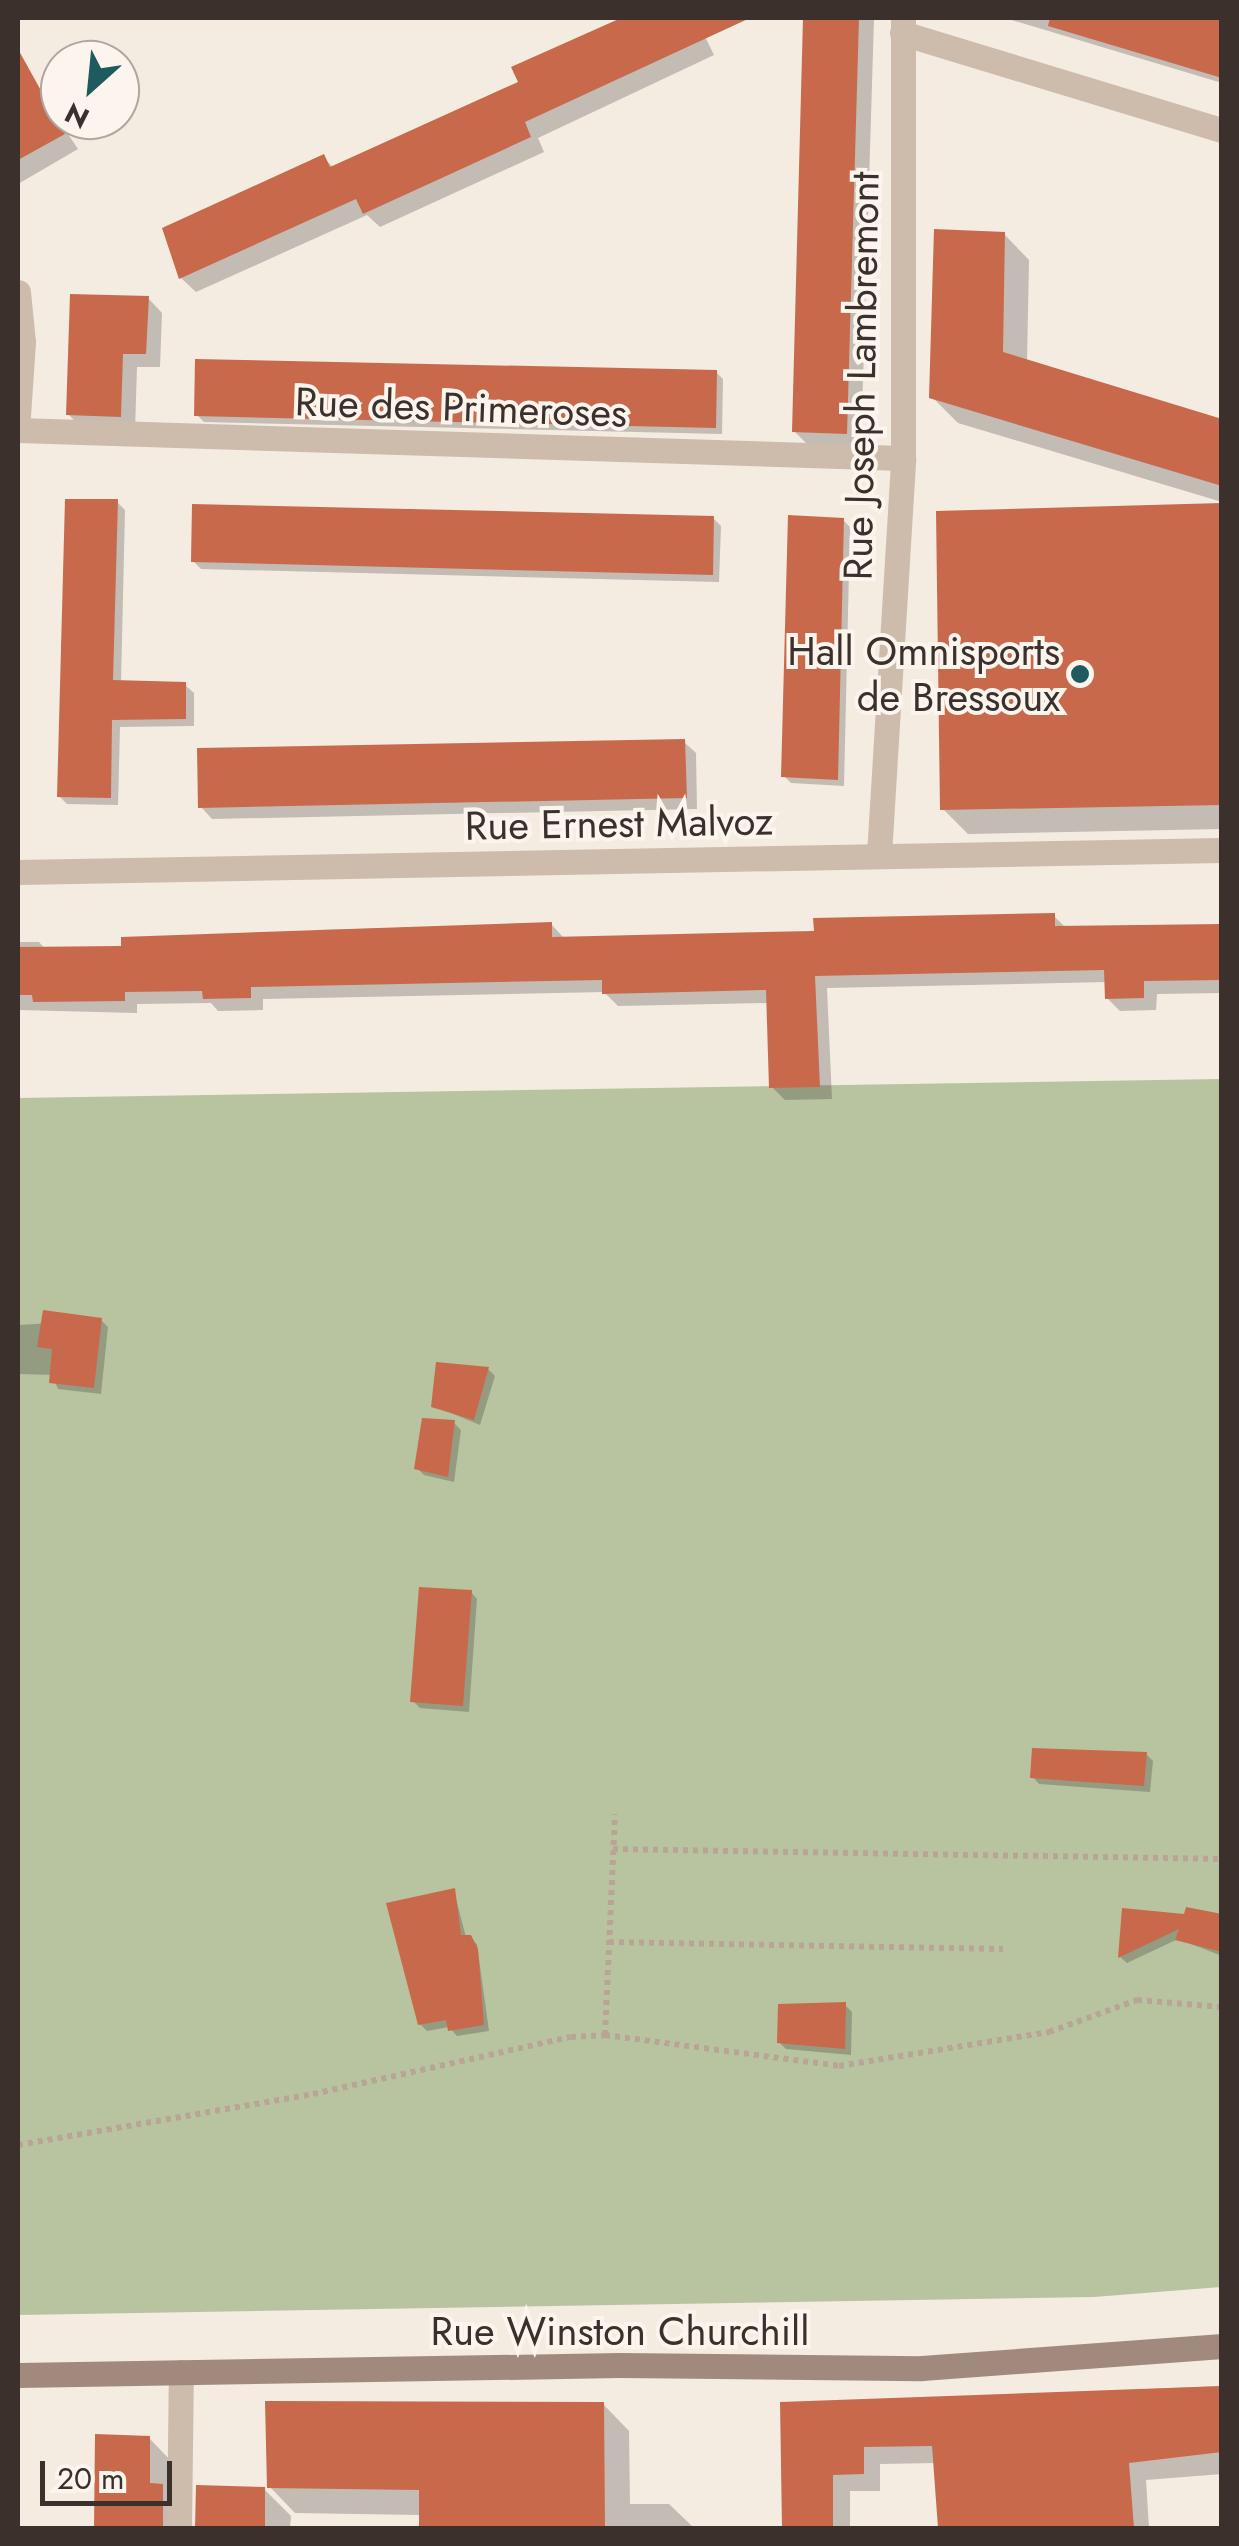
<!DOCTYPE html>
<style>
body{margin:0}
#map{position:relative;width:1239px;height:2546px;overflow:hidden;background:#f4ebe1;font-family:Jost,sans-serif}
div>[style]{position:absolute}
.green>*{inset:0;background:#b8c4a0}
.shadow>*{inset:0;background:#0003}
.building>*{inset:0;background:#c8694b}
.path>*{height:6px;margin-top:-3px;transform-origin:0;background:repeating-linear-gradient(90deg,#b9a596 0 5px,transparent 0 10px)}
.minor>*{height:25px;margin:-12.5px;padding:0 12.5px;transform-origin:12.5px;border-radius:12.5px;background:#cdbbac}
.secondary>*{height:25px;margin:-12.5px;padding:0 12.5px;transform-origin:12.5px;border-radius:12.5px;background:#a18a7d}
.dots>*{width:28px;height:28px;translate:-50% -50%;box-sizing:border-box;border:5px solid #fbf5ee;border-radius:50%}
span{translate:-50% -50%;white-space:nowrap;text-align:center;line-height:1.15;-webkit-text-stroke:8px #fbf5ee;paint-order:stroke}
.street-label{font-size:40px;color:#3b302b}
.poi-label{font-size:40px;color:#3b302b}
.right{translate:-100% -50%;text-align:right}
.frame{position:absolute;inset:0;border:20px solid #3b302b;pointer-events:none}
.north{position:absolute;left:40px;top:40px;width:100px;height:100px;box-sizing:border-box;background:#fbf5ee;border:2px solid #aea6a0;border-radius:50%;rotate:207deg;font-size:28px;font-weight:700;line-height:40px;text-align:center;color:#3b302b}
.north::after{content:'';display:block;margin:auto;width:35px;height:45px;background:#1f5a5e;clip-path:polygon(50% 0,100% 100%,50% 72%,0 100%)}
.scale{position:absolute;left:40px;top:2461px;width:132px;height:45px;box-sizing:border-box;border:5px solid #3b302b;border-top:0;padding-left:12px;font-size:30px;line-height:35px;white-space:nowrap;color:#3b302b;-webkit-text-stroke:8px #fbf5ee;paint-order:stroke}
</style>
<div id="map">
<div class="green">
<i style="clip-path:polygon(1221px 1079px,1221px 2287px,1094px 2297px,18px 2315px,18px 1098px)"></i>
</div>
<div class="shadow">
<i style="clip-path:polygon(627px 18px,696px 18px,714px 55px,538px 138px,544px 152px,380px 227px,367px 215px,196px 292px,181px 278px,164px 229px,323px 157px,334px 168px,521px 83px,514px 68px)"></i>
<i style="clip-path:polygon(805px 18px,874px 18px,861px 447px,809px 446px,794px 431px)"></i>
<i style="clip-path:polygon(1005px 18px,1222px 23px,1222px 83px)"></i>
<i style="clip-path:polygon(37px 88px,78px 149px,18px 184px,18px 99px)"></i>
<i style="clip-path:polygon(1004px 234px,1029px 260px,1027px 362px,1222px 421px,1222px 502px,958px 423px,932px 397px)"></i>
<i style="clip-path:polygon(148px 298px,162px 313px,160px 367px,137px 367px,135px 431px,83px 429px,68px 414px)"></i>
<i style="clip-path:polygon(716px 372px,723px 379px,722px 434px,204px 422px,197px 415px)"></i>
<i style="clip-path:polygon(117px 502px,125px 510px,121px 683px,185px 685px,194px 693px,194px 726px,120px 727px,118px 805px,67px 804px,59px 796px)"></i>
<i style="clip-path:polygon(1222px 506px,1222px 829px,968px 834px,943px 809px)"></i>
<i style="clip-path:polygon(713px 518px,721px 526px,719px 582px,201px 569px,193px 561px)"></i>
<i style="clip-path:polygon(843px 520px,850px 527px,844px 786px,791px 783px,784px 776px)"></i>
<i style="clip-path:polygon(684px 742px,696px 753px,697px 809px,212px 819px,201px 807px)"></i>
<i style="clip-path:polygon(1054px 916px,1066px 928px,1222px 926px,1222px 993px,1157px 994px,1156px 1010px,1120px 1011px,1107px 998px,1107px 982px,827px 988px,832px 1099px,785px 1100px,772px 1087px,769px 1003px,618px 1006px,604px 992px,263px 999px,263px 1010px,218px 1011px,211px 1003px,137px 1004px,137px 1013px,18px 1010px,18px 942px,39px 942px,46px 950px,314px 937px,314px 930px,551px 924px,564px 938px,816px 933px)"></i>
<i style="clip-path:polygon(101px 1320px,108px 1327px,101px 1394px,58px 1389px,52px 1375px,18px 1374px,18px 1325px)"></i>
<i style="clip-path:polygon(488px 1369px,495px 1376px,480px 1425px,434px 1406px)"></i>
<i style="clip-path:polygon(454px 1423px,461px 1430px,454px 1482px,424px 1475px,417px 1468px)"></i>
<i style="clip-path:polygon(471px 1592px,477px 1599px,469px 1712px,420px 1708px,413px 1701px)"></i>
<i style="clip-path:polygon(1146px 1754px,1153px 1761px,1150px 1792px,1039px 1784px,1033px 1777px)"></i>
<i style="clip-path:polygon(454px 1891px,466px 1937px,477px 1944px,489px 2031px,457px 2036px,449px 2027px,427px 2031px,420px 2024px)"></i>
<i style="clip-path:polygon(1186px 1916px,1222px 1916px,1222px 1956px,1178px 1939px,1127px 1963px,1120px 1957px)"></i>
<i style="clip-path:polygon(845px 2005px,852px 2012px,851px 2055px,786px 2049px,779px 2042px)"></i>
<i style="clip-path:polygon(1222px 2386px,1222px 2474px,1146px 2480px,1149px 2528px,940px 2528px,936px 2463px,880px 2464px,880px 2491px,850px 2491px,850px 2528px,786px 2528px,783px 2404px)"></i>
<i style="clip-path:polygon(603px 2404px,629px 2431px,630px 2504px,669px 2504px,694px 2528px,421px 2528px,421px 2515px,295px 2513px,269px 2486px)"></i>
<i style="clip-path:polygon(97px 2437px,149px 2438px,175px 2465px,188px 2528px,96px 2528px)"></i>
<i style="clip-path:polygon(198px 2487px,265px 2490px,291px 2516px,290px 2528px,196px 2528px)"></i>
</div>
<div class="building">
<i style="clip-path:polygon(621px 18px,750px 18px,525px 122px,531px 137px,363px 214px,356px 199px,179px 279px,162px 228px,324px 154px,330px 167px,518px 82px,511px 67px)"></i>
<i style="clip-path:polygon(803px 18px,859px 18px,847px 434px,792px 432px)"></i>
<i style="clip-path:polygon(1050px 18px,1222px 18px,1222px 78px,1048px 26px)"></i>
<i style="clip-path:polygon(18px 49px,65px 134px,18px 160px)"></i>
<i style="clip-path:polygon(934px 229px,1005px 232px,1003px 352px,1222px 419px,1222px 486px,929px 398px)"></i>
<i style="clip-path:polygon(70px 294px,149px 296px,146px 354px,123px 354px,121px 417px,66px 415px)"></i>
<i style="clip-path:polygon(195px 359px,717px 370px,716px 428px,194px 416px)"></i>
<i style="clip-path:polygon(65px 499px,118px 499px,113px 680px,186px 682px,186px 719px,112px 720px,111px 798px,57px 797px)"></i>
<i style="clip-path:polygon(1222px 503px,1222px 805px,940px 810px,936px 511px)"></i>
<i style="clip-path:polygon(192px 504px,714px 516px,713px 575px,191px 562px)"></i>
<i style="clip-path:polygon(788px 515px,844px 518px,838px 780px,781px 777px)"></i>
<i style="clip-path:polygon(685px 739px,687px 798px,198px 808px,197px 748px)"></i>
<i style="clip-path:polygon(1055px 913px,1055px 926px,1222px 924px,1222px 980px,1144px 981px,1144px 998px,1105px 999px,1104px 970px,815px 976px,820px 1087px,769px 1088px,766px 990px,602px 994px,602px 980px,251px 987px,251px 998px,203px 999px,202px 991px,125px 992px,125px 1001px,33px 1002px,32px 995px,18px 995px,18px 947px,121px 946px,121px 937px,552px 922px,552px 937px,721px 933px,814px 931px,813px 918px)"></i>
<i style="clip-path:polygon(43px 1310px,102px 1318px,94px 1388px,49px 1383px,52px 1349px,37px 1347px)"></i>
<i style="clip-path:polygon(436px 1362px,489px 1367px,474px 1420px,431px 1407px)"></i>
<i style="clip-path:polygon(422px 1418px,455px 1420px,448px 1477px,414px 1469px)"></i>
<i style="clip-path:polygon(419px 1587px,472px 1590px,463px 1706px,410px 1702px)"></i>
<i style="clip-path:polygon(1032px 1748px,1147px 1752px,1144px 1786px,1030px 1778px)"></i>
<i style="clip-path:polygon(455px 1888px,461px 1935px,471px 1935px,478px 1949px,484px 2025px,448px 2031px,446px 2020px,418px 2025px,386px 1903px)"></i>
<i style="clip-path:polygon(1186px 1907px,1222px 1914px,1222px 1952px,1175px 1940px,1179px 1929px,1118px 1958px,1122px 1908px,1184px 1914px)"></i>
<i style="clip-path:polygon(846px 2002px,845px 2049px,777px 2043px,778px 2004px)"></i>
<i style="clip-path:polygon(1222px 2386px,1222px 2452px,1129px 2463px,1134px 2528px,938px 2528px,932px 2446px,864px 2447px,864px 2474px,833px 2475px,833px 2528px,782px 2528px,780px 2402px)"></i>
<i style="clip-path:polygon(265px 2401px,604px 2402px,605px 2528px,419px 2528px,419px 2490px,267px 2488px)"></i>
<i style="clip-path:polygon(95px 2434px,150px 2436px,150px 2483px,163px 2484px,163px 2528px,94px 2528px)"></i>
<i style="clip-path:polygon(196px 2485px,265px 2487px,265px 2528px,195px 2528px)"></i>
</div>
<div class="path">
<i style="left:613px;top:1849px;width:609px;rotate:0.94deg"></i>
<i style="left:609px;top:1942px;width:394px;rotate:1deg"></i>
<i style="left:605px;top:2035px;width:221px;rotate:-87.4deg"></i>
<i style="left:18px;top:2145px;width:299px;rotate:-9.8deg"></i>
<i style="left:313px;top:2094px;width:264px;rotate:-12.5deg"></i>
<i style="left:571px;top:2037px;width:34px;rotate:-3deg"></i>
<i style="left:605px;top:2035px;width:236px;rotate:7.5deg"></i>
<i style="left:839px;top:2066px;width:213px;rotate:-9.2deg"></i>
<i style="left:1049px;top:2032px;width:94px;rotate:-20deg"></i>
<i style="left:1137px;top:2000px;width:85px;rotate:4.7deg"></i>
</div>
<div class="minor">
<i style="left:902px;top:33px;width:334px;rotate:16.9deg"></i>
<i style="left:18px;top:292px;width:50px;rotate:84.3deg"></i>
<i style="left:23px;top:342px;width:74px;rotate:93.9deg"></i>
<i style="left:18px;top:430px;width:885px;rotate:1.81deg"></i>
<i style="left:879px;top:855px;width:398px;rotate:-86.5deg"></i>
<i style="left:903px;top:458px;width:440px;rotate:-90deg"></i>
<i style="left:18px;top:872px;width:1204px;rotate:-1.05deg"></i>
<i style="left:179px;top:2528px;width:156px;rotate:-89.3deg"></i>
</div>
<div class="secondary">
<i style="left:18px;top:2375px;width:602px;rotate:-0.95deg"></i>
<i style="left:620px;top:2365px;width:302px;rotate:0.6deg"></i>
<i style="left:922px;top:2368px;width:301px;rotate:-4.2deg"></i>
</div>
<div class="dots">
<i style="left:1080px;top:674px;background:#1f5a5e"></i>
</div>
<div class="street-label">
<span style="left:861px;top:376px;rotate:-89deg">Rue Joseph Lambremont</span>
<span style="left:461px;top:407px;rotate:2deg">Rue des Primeroses</span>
<span style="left:619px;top:823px;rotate:-1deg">Rue Ernest Malvoz</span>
<span style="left:620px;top:2331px">Rue Winston Churchill</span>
</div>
<div class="poi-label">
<span class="right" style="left:1060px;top:674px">Hall Omnisports<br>de Bressoux</span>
</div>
<div class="frame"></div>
<div class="north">N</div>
<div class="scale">20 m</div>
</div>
